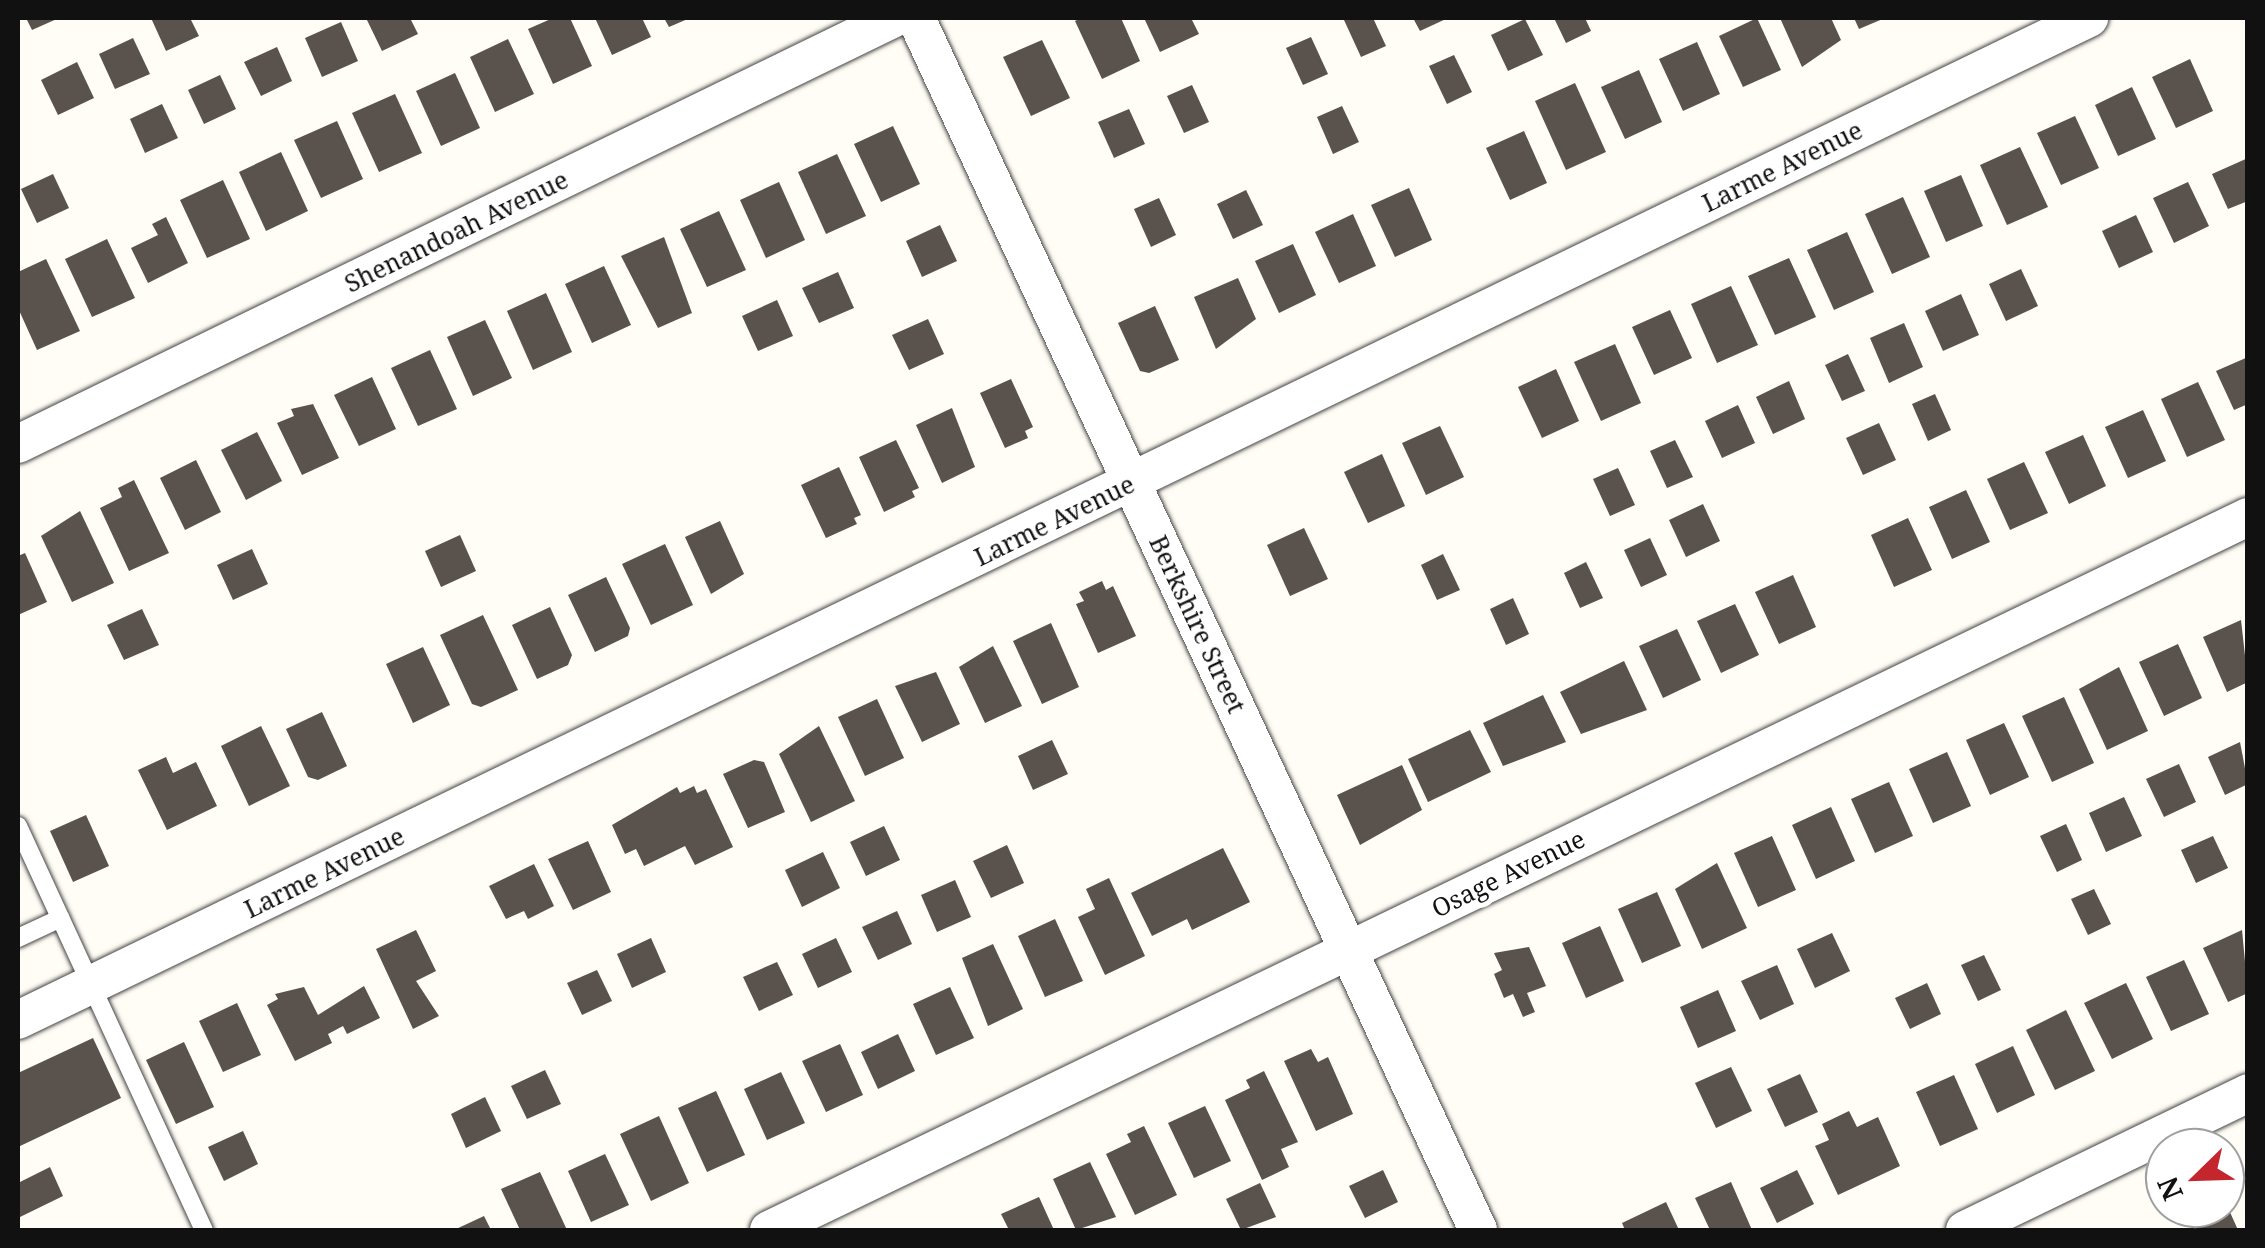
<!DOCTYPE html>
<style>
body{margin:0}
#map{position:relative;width:2265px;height:1248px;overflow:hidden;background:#fffdf5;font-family:"Noto Serif",serif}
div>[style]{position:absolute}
.building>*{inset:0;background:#5a524d}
.roads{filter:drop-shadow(0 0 2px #444) drop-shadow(0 0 2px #444)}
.lane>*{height:18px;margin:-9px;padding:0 9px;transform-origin:9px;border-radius:9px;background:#fff}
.street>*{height:38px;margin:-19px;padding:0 19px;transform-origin:19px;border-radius:19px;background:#fff}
span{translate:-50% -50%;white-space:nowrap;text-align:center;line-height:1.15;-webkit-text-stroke:10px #fff;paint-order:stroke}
.street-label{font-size:25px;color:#111}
.frame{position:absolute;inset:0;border:20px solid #111;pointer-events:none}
.north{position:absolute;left:2145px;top:1128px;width:100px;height:100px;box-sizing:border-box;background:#fff;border:2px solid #a0a0a0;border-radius:50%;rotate:247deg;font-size:28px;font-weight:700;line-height:40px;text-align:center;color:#111}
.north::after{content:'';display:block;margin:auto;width:35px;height:45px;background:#c4262e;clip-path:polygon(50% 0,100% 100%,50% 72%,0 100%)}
</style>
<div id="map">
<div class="building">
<i style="clip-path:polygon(26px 18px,59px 18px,32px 30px)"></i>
<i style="clip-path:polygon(151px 18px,190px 18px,199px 36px,166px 51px)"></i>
<i style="clip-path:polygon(366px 18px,410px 18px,418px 34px,382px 51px)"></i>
<i style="clip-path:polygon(553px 18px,570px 18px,592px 66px,553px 84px,528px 29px)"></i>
<i style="clip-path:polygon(595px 18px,642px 18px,651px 37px,612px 55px)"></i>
<i style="clip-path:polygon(664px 18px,690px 18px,669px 27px)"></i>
<i style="clip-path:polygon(1081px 18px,1121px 18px,1140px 61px,1102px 79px,1075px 21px)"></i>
<i style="clip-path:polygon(1144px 18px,1191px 18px,1199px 34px,1160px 52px)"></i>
<i style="clip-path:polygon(1373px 18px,1386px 46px,1361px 57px,1344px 20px)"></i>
<i style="clip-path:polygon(1413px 18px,1448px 18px,1420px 31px)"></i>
<i style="clip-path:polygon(1554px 18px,1585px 18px,1591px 31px,1566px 43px)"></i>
<i style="clip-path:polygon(1757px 18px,1781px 70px,1743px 87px,1719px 36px)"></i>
<i style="clip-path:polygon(1780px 18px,1831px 18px,1841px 40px,1802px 67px)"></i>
<i style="clip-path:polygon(1854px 18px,1885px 18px,1859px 29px)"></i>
<i style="clip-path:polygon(1525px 19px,1543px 55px,1508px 71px,1491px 35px)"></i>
<i style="clip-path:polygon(341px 22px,358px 61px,322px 77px,305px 38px)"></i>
<i style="clip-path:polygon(1311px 37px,1328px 74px,1303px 85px,1286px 48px)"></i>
<i style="clip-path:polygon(133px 38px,150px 74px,115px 89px,99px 54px)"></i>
<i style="clip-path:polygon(508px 39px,534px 94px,495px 112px,470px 57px)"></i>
<i style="clip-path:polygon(1042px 40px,1070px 98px,1031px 116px,1003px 57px)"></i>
<i style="clip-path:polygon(1697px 42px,1720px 94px,1683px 111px,1659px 59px)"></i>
<i style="clip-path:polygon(277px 47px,292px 81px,261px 96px,244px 62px)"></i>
<i style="clip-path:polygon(1454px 55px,1472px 92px,1447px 104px,1429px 66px)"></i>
<i style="clip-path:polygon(2190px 59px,2213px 111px,2176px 128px,2152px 77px)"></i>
<i style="clip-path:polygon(77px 62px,94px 98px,58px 115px,41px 80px)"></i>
<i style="clip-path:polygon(1639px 70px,1662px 122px,1625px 139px,1601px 87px)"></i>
<i style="clip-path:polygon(455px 73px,480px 128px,441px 146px,416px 91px)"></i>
<i style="clip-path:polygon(220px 75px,236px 109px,204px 124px,188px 90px)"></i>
<i style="clip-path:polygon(1575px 83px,1606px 152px,1566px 170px,1535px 101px)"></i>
<i style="clip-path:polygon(1192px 85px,1209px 122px,1184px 133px,1167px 96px)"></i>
<i style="clip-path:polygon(2132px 87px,2156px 139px,2118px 156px,2095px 105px)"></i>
<i style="clip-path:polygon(395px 94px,422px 153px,379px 172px,352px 113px)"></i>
<i style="clip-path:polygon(162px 104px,178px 138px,145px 153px,130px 119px)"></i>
<i style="clip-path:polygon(1342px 106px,1359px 142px,1333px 154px,1317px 117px)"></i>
<i style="clip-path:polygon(1129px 109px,1145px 144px,1114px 158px,1098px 122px)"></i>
<i style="clip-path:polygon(2075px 116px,2099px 168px,2061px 185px,2037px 133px)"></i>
<i style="clip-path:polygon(337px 121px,363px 179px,321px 198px,294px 140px)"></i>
<i style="clip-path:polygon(893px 126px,920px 184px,881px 202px,854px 144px)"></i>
<i style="clip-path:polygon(1524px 131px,1547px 183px,1510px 200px,1486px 148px)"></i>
<i style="clip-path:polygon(2020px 147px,2048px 207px,2007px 225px,1980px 165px)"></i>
<i style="clip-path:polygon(281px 152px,308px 211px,266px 231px,239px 172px)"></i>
<i style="clip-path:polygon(837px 154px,866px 216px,826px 234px,798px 172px)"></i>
<i style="clip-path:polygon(2248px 158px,2248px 201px,2228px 209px,2212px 174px)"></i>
<i style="clip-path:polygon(53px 174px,69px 208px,37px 223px,21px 189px)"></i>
<i style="clip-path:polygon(1961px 175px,1983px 226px,1946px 242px,1924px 191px)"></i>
<i style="clip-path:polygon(223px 180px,250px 239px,207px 258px,180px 200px)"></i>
<i style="clip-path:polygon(779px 182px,805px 240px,766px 258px,740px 200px)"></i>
<i style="clip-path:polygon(2188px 182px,2209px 226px,2174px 243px,2153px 198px)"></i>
<i style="clip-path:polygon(1409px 188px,1432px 240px,1395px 257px,1371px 205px)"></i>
<i style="clip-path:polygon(1246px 190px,1263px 225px,1233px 239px,1217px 204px)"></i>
<i style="clip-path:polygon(1903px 197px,1930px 257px,1892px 274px,1865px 214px)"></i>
<i style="clip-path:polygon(1159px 198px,1176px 235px,1151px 247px,1134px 209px)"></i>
<i style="clip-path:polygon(719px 211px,746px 270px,707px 287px,680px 229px)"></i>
<i style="clip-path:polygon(1353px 214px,1376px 266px,1339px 283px,1315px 232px)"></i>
<i style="clip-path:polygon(2136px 215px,2153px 252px,2119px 268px,2102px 231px)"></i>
<i style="clip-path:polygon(166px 217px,188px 263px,148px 283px,131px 248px,158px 235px,152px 224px)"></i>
<i style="clip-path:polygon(940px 225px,957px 261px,922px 277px,906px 241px)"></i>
<i style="clip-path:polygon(1847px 232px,1874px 292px,1834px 310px,1807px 250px)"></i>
<i style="clip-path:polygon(664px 237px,692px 313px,658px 328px,621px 256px)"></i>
<i style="clip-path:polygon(107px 239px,135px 298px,92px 317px,65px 259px)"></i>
<i style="clip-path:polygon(1293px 244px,1316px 295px,1279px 313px,1255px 261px)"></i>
<i style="clip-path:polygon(1789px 258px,1816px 317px,1775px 335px,1748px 276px)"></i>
<i style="clip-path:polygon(46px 259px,80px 331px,37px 350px,18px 308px,18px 272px)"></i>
<i style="clip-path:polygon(604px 266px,631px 325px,592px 343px,565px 284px)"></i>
<i style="clip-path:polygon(2021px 269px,2038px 306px,2006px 321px,1989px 284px)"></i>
<i style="clip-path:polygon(838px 272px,854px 308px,819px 323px,802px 288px)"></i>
<i style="clip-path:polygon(1238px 278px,1256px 319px,1216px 349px,1194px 297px)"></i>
<i style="clip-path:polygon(1731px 286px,1758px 345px,1717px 363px,1691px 304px)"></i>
<i style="clip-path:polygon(546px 293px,572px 352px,533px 370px,507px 311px)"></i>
<i style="clip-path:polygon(1961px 294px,1979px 335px,1943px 351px,1925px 311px)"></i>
<i style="clip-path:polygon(777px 300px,793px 336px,758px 351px,742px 316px)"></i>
<i style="clip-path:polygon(1155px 306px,1179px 360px,1149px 373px,1140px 371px,1118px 323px)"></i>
<i style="clip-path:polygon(1670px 310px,1692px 358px,1654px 375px,1632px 327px)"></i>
<i style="clip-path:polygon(928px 319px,944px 354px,909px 370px,892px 335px)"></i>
<i style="clip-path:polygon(485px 320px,512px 378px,473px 396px,447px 337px)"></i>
<i style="clip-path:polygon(1904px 323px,1923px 367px,1889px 383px,1870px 338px)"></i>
<i style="clip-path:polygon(1615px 344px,1641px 403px,1601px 421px,1574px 362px)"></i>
<i style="clip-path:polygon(430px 350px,457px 409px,418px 426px,391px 368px)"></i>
<i style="clip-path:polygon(1848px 354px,1865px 391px,1842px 401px,1825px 365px)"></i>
<i style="clip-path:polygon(2248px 357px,2248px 404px,2234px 410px,2216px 371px)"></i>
<i style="clip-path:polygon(1556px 369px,1579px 421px,1542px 438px,1518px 387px)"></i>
<i style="clip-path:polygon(372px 377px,396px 429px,359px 446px,334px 395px)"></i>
<i style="clip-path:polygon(1011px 379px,1033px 427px,1025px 431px,1028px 438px,1005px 448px,980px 393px)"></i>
<i style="clip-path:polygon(1789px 381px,1805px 419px,1773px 434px,1756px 397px)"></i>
<i style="clip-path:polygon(2198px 382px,2225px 440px,2187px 457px,2161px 399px)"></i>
<i style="clip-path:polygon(1935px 394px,1951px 430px,1928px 441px,1912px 404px)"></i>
<i style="clip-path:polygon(313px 404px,339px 458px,302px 475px,277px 423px,294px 416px,291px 409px)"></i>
<i style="clip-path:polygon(1738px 405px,1755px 443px,1722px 458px,1705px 421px)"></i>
<i style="clip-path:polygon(952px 408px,975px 467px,942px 483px,916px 425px)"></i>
<i style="clip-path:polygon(2143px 410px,2166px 461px,2128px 478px,2105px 427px)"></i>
<i style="clip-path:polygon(1879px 423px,1896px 460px,1863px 475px,1846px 438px)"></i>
<i style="clip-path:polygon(1440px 426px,1464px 477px,1426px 495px,1402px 443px)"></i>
<i style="clip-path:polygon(257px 432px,282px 481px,246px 500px,221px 450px)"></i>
<i style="clip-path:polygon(2083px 435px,2106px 486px,2069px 504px,2045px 452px)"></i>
<i style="clip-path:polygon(896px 440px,919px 488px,912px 491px,915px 497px,884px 512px,859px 457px)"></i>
<i style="clip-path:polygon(1675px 440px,1693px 477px,1667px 488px,1650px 451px)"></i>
<i style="clip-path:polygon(1382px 454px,1405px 506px,1368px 523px,1344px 472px)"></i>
<i style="clip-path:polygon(196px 460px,221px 512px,185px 530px,160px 478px)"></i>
<i style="clip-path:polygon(2024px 462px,2048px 513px,2010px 530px,1987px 479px)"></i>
<i style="clip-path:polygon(839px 467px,861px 515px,854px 518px,857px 524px,826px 538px,801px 485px)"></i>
<i style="clip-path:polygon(1618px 468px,1635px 505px,1610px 516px,1593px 479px)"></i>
<i style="clip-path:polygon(134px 480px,169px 553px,129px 571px,100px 508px,122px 497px,118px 488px)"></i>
<i style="clip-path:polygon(1966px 490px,1990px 542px,1952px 559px,1929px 507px)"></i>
<i style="clip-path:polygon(1703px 504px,1720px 541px,1686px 557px,1669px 520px)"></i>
<i style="clip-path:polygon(80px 511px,114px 583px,72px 602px,41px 536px)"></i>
<i style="clip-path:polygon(1908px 518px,1932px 570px,1894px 587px,1871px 535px)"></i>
<i style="clip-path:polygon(720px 521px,744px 574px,711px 594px,685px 537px)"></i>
<i style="clip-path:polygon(1304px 528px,1328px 579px,1290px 596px,1267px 545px)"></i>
<i style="clip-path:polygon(460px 535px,476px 571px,441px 587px,425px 551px)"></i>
<i style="clip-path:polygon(1650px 538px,1667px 575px,1641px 587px,1624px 550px)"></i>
<i style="clip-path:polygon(665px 544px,693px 605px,651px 625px,622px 564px)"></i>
<i style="clip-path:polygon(252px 549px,268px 584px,233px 600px,217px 565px)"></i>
<i style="clip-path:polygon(25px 553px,47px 602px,18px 615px,18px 556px)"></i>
<i style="clip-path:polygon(1443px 554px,1460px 590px,1437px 600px,1421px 565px)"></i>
<i style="clip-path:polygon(1586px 562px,1603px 598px,1580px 608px,1564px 573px)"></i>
<i style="clip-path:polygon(1793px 575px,1816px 627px,1779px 644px,1755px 592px)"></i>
<i style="clip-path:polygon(606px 577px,630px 628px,628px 636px,595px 652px,568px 595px)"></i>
<i style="clip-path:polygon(1102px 581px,1106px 590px,1113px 586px,1136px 636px,1098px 653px,1076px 604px,1084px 601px,1079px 592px)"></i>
<i style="clip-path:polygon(1513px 598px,1529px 634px,1506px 645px,1490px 609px)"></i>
<i style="clip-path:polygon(1735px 604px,1759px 655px,1721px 673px,1697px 621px)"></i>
<i style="clip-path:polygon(550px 607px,572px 655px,568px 665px,537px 679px,512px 625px)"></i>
<i style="clip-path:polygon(142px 609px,159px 645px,124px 660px,107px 625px)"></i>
<i style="clip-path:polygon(483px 615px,518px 690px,481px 707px,472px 704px,440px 635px)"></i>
<i style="clip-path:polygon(2241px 620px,2248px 682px,2227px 692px,2203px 637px)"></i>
<i style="clip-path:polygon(1051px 623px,1079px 687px,1042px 704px,1013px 641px)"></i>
<i style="clip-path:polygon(1677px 629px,1701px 680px,1663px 698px,1639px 646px)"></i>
<i style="clip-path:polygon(2178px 644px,2202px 698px,2164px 716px,2139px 662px)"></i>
<i style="clip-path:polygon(993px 646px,1022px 706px,985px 723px,959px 667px)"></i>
<i style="clip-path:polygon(423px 647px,450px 705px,413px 723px,386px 664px)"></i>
<i style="clip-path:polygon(1624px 661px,1647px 710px,1581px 734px,1560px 692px)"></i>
<i style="clip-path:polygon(2119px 667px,2148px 731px,2107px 750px,2079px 689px)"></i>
<i style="clip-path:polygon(936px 672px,960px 724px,922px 742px,895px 686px)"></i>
<i style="clip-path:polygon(1543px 695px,1566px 742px,1503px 766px,1483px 723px)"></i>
<i style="clip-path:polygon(2064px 697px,2094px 763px,2052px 782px,2022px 716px)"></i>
<i style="clip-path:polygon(877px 699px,904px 758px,865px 776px,838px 717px)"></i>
<i style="clip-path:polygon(322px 712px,347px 766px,318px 780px,308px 777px,286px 729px)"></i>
<i style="clip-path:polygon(2004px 723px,2029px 777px,1990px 795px,1966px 740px)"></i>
<i style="clip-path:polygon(261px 726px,290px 786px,249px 806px,221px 746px)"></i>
<i style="clip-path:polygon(819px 726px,855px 801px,811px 822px,779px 754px)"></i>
<i style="clip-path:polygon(1470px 730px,1491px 772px,1428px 802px,1408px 759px)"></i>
<i style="clip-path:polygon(1052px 740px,1068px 774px,1033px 790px,1018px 756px)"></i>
<i style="clip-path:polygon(2240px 742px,2248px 784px,2225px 795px,2208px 757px)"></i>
<i style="clip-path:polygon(1947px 752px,1971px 806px,1933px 823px,1909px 769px)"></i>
<i style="clip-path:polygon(166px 757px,173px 773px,196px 762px,217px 806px,167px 830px,138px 770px)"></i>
<i style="clip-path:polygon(754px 760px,764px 762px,785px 812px,748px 828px,723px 774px)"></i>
<i style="clip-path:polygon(2179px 764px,2196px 802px,2164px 817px,2146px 779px)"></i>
<i style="clip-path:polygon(1402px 765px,1422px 810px,1360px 845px,1337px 795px)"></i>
<i style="clip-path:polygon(1889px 782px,1913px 836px,1875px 853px,1851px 799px)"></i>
<i style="clip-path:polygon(694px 786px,697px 793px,706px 789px,733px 847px,695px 865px,685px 846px,644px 866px,636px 849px,625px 854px,612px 825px,677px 787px,680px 793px)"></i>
<i style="clip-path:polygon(2124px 797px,2142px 836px,2106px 852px,2089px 813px)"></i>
<i style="clip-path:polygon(1831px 807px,1855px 861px,1816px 879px,1792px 825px)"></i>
<i style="clip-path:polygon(86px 815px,109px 866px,73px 882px,50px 831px)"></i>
<i style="clip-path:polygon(2066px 824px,2082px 860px,2057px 872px,2040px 836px)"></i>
<i style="clip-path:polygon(884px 826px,900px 860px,866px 876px,850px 842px)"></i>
<i style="clip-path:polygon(1772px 836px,1796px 890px,1758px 907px,1734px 853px)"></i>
<i style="clip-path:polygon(2213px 836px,2228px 868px,2196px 883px,2181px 850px)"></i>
<i style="clip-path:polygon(588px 841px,611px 892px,573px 910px,548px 859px)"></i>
<i style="clip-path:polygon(1007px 845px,1024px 883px,991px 898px,973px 861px)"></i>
<i style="clip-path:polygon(1223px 848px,1250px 902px,1192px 930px,1187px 919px,1152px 936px,1131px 893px)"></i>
<i style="clip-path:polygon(823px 852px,840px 888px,802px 907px,785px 870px)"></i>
<i style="clip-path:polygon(1717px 863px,1747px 928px,1702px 949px,1675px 889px)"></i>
<i style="clip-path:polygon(534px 864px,554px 906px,528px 919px,524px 911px,506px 919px,489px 886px)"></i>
<i style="clip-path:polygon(1109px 878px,1145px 956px,1105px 975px,1078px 917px,1095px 909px,1086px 889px)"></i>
<i style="clip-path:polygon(955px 880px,971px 917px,937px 932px,921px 895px)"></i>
<i style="clip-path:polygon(2094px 889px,2111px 924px,2088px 935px,2071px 899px)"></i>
<i style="clip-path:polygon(1657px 892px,1681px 946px,1642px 963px,1618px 909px)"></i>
<i style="clip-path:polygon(897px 911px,912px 944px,878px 960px,862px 927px)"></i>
<i style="clip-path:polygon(1055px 919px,1083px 981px,1045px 997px,1018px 936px)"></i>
<i style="clip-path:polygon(1600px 926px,1624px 981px,1586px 998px,1562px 943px)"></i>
<i style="clip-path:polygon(416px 930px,436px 971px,416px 981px,439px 1016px,413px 1029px,376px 949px)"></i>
<i style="clip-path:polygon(2242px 930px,2248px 993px,2228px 1002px,2203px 948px)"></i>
<i style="clip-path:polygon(1832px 933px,1850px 971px,1815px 988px,1797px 949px)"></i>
<i style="clip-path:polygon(651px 938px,666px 972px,632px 988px,617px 954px)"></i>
<i style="clip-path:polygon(836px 938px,852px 972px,818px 988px,802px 954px)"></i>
<i style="clip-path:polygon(993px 944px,1023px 1009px,988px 1026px,962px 958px)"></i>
<i style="clip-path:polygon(1529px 947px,1546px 986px,1527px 993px,1535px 1012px,1523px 1017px,1513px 994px,1504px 998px,1494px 974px,1502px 970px,1494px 953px)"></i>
<i style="clip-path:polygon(1984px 955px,2001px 990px,1978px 1001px,1961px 965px)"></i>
<i style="clip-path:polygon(2184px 960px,2209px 1014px,2171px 1031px,2146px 977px)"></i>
<i style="clip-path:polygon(777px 962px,793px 995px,759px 1011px,743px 977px)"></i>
<i style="clip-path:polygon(1777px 965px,1794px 1004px,1760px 1020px,1741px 981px)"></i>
<i style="clip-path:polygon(597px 970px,612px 1001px,582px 1015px,567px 983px)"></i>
<i style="clip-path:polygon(1927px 983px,1941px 1014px,1910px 1029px,1895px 998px)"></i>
<i style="clip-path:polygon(2126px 983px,2153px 1039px,2112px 1059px,2084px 1003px)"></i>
<i style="clip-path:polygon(364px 986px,380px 1018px,347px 1034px,343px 1026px,328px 1034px,332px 1043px,295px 1061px,267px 1005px,278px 999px,275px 994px,304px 987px,318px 1015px)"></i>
<i style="clip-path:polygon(950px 987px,974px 1038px,936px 1055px,913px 1004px)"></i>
<i style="clip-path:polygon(1718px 990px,1736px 1031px,1698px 1048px,1680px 1007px)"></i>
<i style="clip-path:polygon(237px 1003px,261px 1055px,223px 1072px,199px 1021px)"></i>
<i style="clip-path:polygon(2066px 1010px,2095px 1071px,2055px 1090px,2026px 1030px)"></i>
<i style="clip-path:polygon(898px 1034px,915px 1071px,878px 1089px,861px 1052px)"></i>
<i style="clip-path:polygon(93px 1038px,121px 1098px,18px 1147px,18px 1073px)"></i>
<i style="clip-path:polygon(184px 1042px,214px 1107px,176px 1124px,146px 1060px)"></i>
<i style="clip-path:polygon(840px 1044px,863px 1095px,826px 1112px,802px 1061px)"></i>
<i style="clip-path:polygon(2013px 1046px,2035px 1095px,1997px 1113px,1975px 1064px)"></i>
<i style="clip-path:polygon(1311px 1049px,1318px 1062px,1328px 1057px,1353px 1114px,1316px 1131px,1284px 1061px)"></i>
<i style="clip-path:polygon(1731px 1067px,1752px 1111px,1716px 1128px,1695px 1083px)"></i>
<i style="clip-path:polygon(545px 1070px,561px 1104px,527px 1119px,511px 1086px)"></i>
<i style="clip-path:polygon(1264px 1071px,1298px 1142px,1281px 1149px,1289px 1167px,1262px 1180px,1225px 1100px,1250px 1088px,1246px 1080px)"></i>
<i style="clip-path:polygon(781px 1072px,805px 1123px,767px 1140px,744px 1089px)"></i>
<i style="clip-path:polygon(1800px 1074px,1818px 1112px,1785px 1127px,1767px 1089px)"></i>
<i style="clip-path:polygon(1954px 1075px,1978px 1129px,1940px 1146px,1916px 1092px)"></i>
<i style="clip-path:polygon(716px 1091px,745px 1155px,707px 1172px,678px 1108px)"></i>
<i style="clip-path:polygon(485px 1097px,501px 1131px,466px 1148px,451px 1114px)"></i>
<i style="clip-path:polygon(1205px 1106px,1231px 1161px,1194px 1178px,1168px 1123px)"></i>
<i style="clip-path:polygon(1849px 1111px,1857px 1127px,1878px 1117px,1900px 1166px,1838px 1195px,1815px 1146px,1829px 1140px,1822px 1124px)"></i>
<i style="clip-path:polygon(659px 1116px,689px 1183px,651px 1201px,620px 1134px)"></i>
<i style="clip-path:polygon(1144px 1126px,1177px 1195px,1135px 1215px,1106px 1154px,1131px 1142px,1127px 1134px)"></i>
<i style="clip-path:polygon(243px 1131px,258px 1164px,224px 1181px,208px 1147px)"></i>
<i style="clip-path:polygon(605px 1154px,629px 1205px,591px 1222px,568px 1171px)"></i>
<i style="clip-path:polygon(1090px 1162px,1116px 1217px,1076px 1230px,1053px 1179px)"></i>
<i style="clip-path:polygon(50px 1167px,63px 1196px,18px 1218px,18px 1183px)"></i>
<i style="clip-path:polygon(1383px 1170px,1398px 1202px,1365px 1218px,1349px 1186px)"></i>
<i style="clip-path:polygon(1797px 1170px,1814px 1204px,1777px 1223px,1760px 1188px)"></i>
<i style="clip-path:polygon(540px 1172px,567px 1230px,520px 1230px,501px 1189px)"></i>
<i style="clip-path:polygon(1731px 1182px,1752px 1230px,1710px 1230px,1695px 1198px)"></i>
<i style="clip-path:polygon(1260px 1183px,1276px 1217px,1241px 1230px,1226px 1199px)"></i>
<i style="clip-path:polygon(1039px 1197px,1054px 1230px,1009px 1230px,1001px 1214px)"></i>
<i style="clip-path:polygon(2225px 1201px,2238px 1230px,2193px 1230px,2184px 1210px,2225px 1208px)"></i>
<i style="clip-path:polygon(1666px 1202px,1679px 1230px,1625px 1230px,1622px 1223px)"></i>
<i style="clip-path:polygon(484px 1216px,491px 1230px,454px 1230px)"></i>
</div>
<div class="roads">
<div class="lane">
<i style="left:18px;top:826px;width:445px;rotate:65.3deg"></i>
<i style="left:18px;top:938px;width:47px;rotate:-24.9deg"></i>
</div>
<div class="street">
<i style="left:916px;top:18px;width:1336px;rotate:65.12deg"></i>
<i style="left:18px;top:444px;width:974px;rotate:-25.93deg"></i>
<i style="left:18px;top:1020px;width:2301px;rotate:-25.82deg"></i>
<i style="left:769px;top:1230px;width:1642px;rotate:-25.74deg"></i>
<i style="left:1965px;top:1230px;width:314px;rotate:-25.8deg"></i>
</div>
</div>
<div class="street-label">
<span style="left:1782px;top:166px;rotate:-26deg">Larme Avenue</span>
<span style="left:456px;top:231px;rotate:-26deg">Shenandoah Avenue</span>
<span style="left:1054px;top:520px;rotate:-26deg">Larme Avenue</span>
<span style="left:1198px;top:624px;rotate:65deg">Berkshire Street</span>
<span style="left:324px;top:872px;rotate:-26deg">Larme Avenue</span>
<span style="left:1508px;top:873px;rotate:-26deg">Osage Avenue</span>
</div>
<div class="frame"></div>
<div class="north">N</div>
</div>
